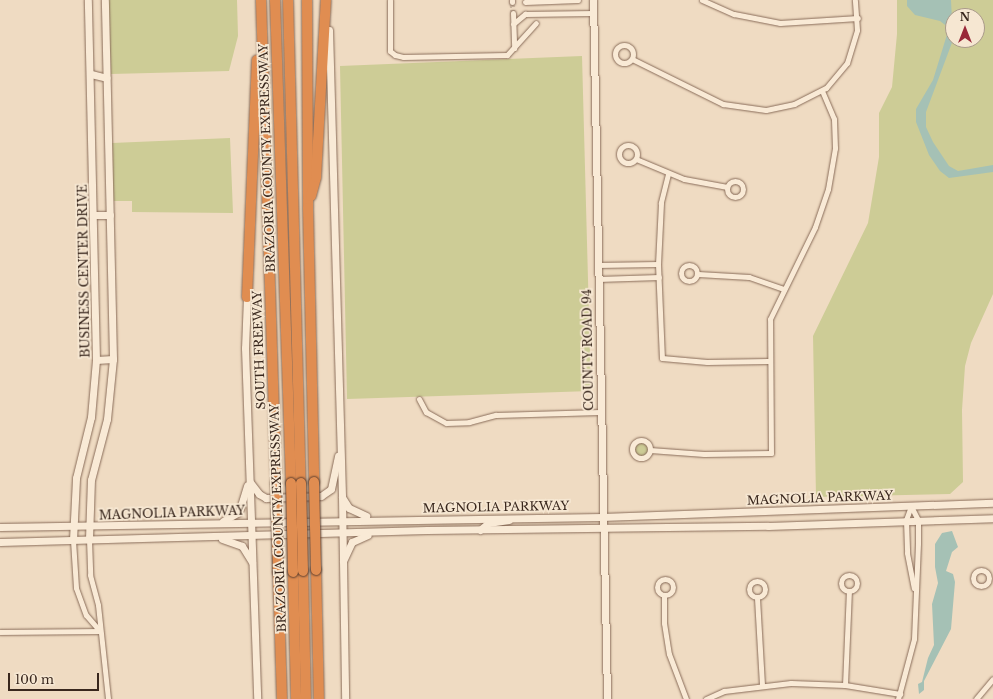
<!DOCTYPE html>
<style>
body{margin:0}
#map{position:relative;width:993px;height:699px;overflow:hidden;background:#efdbc2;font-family:"Libre Baskerville",serif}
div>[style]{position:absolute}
.green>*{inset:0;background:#cdcc96}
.round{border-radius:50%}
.water>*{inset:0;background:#a5c1b5}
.minor-tunnel>*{height:5px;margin-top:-2.5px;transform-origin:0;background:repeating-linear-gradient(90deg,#cbb7a1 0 5px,transparent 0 7.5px)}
.roads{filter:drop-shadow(0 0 1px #896c59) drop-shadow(0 0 1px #896c59)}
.minor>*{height:5px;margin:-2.5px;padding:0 2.5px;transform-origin:2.5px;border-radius:2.5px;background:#f9ead6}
.minor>.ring{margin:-2.5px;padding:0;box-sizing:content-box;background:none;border:5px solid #f9ead6;border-radius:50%}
.tertiary>*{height:7px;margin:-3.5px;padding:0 3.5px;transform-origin:3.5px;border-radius:3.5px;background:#f9ead6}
.secondary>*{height:7px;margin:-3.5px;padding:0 3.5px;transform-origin:3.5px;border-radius:3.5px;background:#f9ead6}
.motorway>*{height:10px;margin:-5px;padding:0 5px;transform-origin:5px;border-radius:5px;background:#e08d51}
.bridges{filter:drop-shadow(0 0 1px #573b2d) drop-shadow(0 0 1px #573b2d)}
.motorway-bridge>*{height:10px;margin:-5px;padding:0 5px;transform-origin:5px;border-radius:5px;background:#e08d51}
span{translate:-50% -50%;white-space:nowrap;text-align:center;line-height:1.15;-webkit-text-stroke:3.5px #f6e7d2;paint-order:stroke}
.street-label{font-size:12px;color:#39271d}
.north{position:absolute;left:945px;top:8px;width:40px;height:40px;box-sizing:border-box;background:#f6e7d2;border:1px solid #aa9a8a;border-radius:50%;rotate:0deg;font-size:11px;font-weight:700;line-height:16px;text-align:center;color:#39271d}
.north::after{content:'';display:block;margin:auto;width:14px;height:18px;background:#992838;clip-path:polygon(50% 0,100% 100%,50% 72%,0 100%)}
.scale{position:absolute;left:8px;top:673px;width:91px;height:18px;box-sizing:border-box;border:2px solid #39271d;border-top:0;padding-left:5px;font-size:12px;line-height:14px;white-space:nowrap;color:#39271d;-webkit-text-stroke:3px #f6e7d2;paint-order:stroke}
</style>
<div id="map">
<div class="green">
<i style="clip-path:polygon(108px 0,237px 0,238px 36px,229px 71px,111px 74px)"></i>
<i style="clip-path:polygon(evenodd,897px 0,993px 0,993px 294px,971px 343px,965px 366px,962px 410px,963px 482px,950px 494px,816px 497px,813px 336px,868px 223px,879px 157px,879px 113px,892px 87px,897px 34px,897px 0,953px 16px,977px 16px,977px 40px,953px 40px,953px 16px)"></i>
<i style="clip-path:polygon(582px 56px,591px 391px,347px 399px,340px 66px)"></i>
<i style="clip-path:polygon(230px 138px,233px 213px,132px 212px,132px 201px,113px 201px,112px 143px)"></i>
<i class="round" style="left:633px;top:441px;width:16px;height:16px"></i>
</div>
<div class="water">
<i style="clip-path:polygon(907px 0,951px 0,953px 40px,926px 112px,926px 127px,933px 142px,949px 166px,958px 171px,993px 165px,993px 172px,949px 178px,940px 171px,929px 155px,916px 122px,916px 109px,933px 80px,949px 28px,940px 21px,915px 15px,907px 6px)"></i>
<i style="clip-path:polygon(952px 531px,958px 547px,952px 552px,946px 571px,953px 574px,955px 582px,951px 629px,924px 681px,924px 690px,919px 694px,918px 684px,922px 682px,928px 658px,934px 645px,932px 604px,938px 583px,935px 567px,935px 544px,942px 533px)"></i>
</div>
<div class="minor-tunnel">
<i style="left:512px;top:2px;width:11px;rotate:85deg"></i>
</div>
<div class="roads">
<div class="minor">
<i style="left:390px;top:0;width:51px;rotate:90deg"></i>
<i style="left:390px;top:51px;width:6px;rotate:39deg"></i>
<i style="left:395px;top:55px;width:8px;rotate:14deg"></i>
<i style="left:403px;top:57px;width:104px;rotate:-1.1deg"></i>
<i style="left:507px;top:55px;width:43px;rotate:-47.8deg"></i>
<i style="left:512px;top:0;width:2px;rotate:90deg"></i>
<i style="left:702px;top:0;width:35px;rotate:24deg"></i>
<i style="left:734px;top:14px;width:47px;rotate:11.1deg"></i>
<i style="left:780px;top:23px;width:78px;rotate:-3.7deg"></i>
<i style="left:525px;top:2px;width:53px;rotate:-2.2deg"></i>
<i style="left:513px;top:13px;width:35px;rotate:88deg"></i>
<i style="left:513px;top:24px;width:16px;rotate:-40deg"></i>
<i style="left:525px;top:14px;width:68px;rotate:-0.8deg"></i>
<i class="ring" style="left:615px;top:45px;width:13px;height:13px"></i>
<i style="left:632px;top:59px;width:102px;rotate:26.3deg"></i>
<i style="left:723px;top:104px;width:43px;rotate:7.9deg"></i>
<i style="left:766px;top:110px;width:29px;rotate:-12deg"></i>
<i style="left:794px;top:104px;width:36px;rotate:-27deg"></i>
<i style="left:826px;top:88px;width:33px;rotate:-50deg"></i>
<i style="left:847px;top:63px;width:34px;rotate:-73deg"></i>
<i style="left:857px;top:30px;width:30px;rotate:-94deg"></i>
<i class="ring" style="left:619px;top:145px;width:13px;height:13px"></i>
<i style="left:636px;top:159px;width:52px;rotate:22.6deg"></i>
<i style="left:684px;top:179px;width:44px;rotate:10.5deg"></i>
<i style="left:668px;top:174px;width:30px;rotate:104deg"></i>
<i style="left:661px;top:203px;width:61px;rotate:92.8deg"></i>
<i style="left:658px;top:264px;width:94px;rotate:87.6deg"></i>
<i style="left:662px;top:358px;width:45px;rotate:5.1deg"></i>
<i style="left:707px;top:362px;width:61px;rotate:-0.9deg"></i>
<i class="ring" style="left:727px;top:181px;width:11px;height:11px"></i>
<i class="ring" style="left:681px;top:265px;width:11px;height:11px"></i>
<i style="left:597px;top:265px;width:61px;rotate:-0.9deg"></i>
<i style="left:698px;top:274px;width:51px;rotate:3.4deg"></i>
<i style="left:749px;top:277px;width:37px;rotate:19deg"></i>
<i style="left:598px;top:279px;width:61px;rotate:-1.9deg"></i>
<i style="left:419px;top:399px;width:15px;rotate:62deg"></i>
<i style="left:426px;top:412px;width:23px;rotate:29deg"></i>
<i style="left:446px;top:423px;width:23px;rotate:-2deg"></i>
<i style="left:469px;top:422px;width:28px;rotate:-15deg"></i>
<i style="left:496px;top:415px;width:104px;rotate:-1.7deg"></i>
<i class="ring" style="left:632px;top:440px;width:13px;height:13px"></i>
<i style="left:650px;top:450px;width:54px;rotate:4.2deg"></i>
<i style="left:704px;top:454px;width:67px;rotate:-0.9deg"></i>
<i style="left:771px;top:453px;width:134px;rotate:-90.4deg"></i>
<i style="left:770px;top:319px;width:102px;rotate:-63.9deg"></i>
<i style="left:815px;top:227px;width:40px;rotate:-71.1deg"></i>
<i style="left:828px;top:189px;width:42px;rotate:-80.3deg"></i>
<i style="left:835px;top:148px;width:29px;rotate:-92deg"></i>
<i style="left:834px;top:119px;width:30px;rotate:-113deg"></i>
<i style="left:911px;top:506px;width:15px;rotate:110deg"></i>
<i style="left:906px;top:520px;width:33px;rotate:88deg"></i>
<i style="left:907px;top:553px;width:36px;rotate:79deg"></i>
<i style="left:89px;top:539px;width:36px;rotate:88deg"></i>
<i style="left:90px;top:575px;width:31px;rotate:75deg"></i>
<i style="left:98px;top:605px;width:95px;rotate:83.9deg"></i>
<i style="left:73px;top:540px;width:48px;rotate:86.4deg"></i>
<i style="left:76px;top:588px;width:29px;rotate:70deg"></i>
<i style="left:86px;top:615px;width:20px;rotate:49deg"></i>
<i class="ring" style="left:973px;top:570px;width:11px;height:11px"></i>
<i class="ring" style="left:841px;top:575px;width:11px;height:11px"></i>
<i class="ring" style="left:657px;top:579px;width:11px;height:11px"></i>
<i class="ring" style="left:749px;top:581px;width:11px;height:11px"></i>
<i style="left:664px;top:595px;width:28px;rotate:90deg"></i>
<i style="left:664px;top:623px;width:31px;rotate:81deg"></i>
<i style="left:669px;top:654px;width:48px;rotate:69.3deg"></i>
<i style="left:757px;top:598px;width:87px;rotate:86.7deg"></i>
<i style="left:0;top:632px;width:99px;rotate:-0.6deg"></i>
<i style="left:845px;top:685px;width:94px;rotate:-87.6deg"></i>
<i style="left:706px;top:699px;width:20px;rotate:-24deg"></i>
<i style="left:724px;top:691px;width:67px;rotate:-6.8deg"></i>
<i style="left:791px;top:683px;width:54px;rotate:2.1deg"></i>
<i style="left:845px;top:685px;width:56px;rotate:9.3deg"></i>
<i style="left:898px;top:699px;width:62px;rotate:-75.1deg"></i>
<i style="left:914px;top:639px;width:96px;rotate:-87.6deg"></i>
<i style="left:918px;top:543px;width:23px;rotate:-90deg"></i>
<i style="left:918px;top:520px;width:16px;rotate:-117deg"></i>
<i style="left:976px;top:699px;width:26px;rotate:-50deg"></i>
</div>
<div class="tertiary">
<i style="left:593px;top:0;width:699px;rotate:88.85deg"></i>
<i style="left:91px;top:74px;width:16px;rotate:14deg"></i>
<i style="left:95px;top:215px;width:15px"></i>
<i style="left:96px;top:360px;width:17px;rotate:-3deg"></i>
<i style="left:89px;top:539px;width:59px;rotate:-88.1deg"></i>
<i style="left:91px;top:480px;width:63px;rotate:-75.3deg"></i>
<i style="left:107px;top:419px;width:60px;rotate:-84.3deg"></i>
<i style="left:113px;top:359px;width:359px;rotate:-91.3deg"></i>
<i style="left:73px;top:540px;width:62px;rotate:-87.2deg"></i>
<i style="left:76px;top:478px;width:63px;rotate:-76.2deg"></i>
<i style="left:91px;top:417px;width:57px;rotate:-85deg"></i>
<i style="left:96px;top:360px;width:360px;rotate:-91.3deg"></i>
</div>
<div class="secondary">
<i style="left:329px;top:30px;width:467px;rotate:88.4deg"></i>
<i style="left:342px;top:497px;width:202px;rotate:89.1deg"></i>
<i style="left:247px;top:297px;width:51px;rotate:92.2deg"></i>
<i style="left:245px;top:348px;width:351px;rotate:88deg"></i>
<i style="left:250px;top:482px;width:15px;rotate:53deg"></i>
<i style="left:259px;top:494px;width:8px;rotate:30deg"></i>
<i style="left:266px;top:498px;width:55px;rotate:-2.1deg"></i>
<i style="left:321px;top:496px;width:12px;rotate:-35deg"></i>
<i style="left:331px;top:489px;width:34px;rotate:-78deg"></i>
<i style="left:342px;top:497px;width:13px;rotate:58deg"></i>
<i style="left:349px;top:508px;width:19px;rotate:25deg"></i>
<i style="left:223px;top:521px;width:18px;rotate:-29deg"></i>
<i style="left:239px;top:512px;width:28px;rotate:-73deg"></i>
<i style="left:0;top:527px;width:602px;rotate:-0.95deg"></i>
<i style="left:602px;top:517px;width:391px;rotate:-2.1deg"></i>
<i style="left:480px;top:530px;width:11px;rotate:-41deg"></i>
<i style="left:488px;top:523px;width:21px;rotate:-8deg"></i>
<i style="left:222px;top:539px;width:21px;rotate:19deg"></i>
<i style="left:242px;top:546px;width:19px;rotate:58deg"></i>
<i style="left:0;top:542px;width:427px;rotate:-1.6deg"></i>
<i style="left:427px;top:530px;width:341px;rotate:-0.7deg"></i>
<i style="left:768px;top:526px;width:225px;rotate:-2deg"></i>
<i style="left:343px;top:561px;width:21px;rotate:-65deg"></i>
<i style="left:352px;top:542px;width:17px;rotate:-24deg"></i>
</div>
<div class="motorway">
<i style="left:261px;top:0;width:483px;rotate:88.2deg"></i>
<i style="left:275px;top:0;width:483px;rotate:88.1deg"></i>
<i style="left:288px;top:0;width:483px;rotate:88.5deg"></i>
<i style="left:307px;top:0;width:208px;rotate:89.7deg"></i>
<i style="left:308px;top:208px;width:274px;rotate:88.7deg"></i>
<i style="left:311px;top:196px;width:20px;rotate:-75deg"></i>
<i style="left:316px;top:177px;width:177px;rotate:-86.8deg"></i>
<i style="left:247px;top:297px;width:237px;rotate:-87.6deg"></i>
<i style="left:316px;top:570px;width:129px;rotate:88.7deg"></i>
<i style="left:303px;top:571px;width:128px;rotate:88.7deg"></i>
<i style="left:278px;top:572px;width:127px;rotate:88.2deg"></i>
<i style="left:293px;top:572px;width:127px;rotate:88.6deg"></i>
</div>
</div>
<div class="bridges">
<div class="motorway-bridge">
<i style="left:314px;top:482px;width:88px;rotate:88.7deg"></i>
<i style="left:276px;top:483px;width:89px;rotate:88.7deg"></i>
<i style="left:291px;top:483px;width:89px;rotate:88.7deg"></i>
<i style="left:301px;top:483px;width:88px;rotate:88.7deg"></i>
</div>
</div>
<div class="street-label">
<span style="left:267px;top:158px;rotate:-92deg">BRAZORIA COUNTY EXPRESSWAY</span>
<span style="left:84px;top:271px;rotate:-91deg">BUSINESS CENTER DRIVE</span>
<span style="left:259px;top:350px;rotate:-92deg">SOUTH FREEWAY</span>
<span style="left:588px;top:350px;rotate:-91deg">COUNTY ROAD 94</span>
<span style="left:820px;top:498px;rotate:-2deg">MAGNOLIA PARKWAY</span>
<span style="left:496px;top:507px;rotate:-1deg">MAGNOLIA PARKWAY</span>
<span style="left:172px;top:513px;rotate:-2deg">MAGNOLIA PARKWAY</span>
<span style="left:278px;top:518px;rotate:-92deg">BRAZORIA COUNTY EXPRESSWAY</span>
</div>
<div class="north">N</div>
<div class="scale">100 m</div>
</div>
